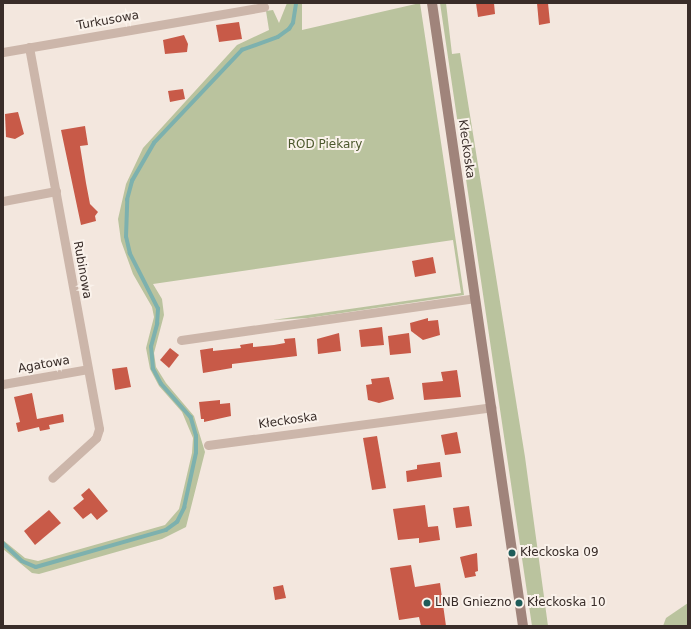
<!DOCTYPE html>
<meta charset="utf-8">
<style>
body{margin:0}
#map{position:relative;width:691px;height:629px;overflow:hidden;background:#f3e7de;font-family:"DejaVu Sans",sans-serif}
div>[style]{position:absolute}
.green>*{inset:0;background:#bac39e}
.stream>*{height:3.5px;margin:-1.75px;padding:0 1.75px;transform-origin:1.75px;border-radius:1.75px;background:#7db1ae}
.building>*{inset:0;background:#c85a48}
.minor>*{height:9px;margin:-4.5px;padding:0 4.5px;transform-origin:4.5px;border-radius:4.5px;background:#ccb6aa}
.secondary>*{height:10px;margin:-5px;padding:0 5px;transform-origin:5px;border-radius:5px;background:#a0847b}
.dots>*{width:11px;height:11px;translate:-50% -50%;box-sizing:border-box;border:2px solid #faf2eb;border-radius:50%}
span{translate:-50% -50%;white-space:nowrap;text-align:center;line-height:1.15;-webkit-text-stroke:4px #faf2eb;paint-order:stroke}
.street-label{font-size:12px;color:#392d29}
.park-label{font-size:12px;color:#4c582d}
.poi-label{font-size:12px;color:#392d29}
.left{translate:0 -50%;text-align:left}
.frame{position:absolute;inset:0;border:4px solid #392d29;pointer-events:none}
</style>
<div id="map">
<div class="green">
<i style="clip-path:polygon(287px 3px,302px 3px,302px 30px,420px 3px,464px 295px,308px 318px,273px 320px,461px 293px,453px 240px,153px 284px,162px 299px,164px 315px,154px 353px,156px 367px,166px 383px,194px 416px,205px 452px,186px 527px,162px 539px,39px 574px,32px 573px,3px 549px,3px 540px,25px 558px,38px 561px,165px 525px,179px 509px,192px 453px,193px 438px,182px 412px,159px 386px,150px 369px,146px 348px,154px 317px,152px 307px,133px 274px,121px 241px,118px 219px,126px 184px,143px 148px,237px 45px,269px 30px,266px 11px,273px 10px,279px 23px)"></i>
<i style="clip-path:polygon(440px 3px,446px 3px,452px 54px,460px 53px,525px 457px,548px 626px,532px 626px)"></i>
<i style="clip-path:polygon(688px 603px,688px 626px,663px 626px,666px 618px)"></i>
</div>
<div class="stream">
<i style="left:3px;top:543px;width:26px;rotate:43deg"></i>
<i style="left:22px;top:561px;width:15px;rotate:23deg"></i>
<i style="left:36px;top:567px;width:135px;rotate:-15.9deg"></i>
<i style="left:166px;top:530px;width:14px;rotate:-36deg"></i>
<i style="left:177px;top:522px;width:16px;rotate:-63deg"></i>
<i style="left:184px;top:508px;width:56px;rotate:-77.7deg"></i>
<i style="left:196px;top:453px;width:17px;rotate:-90deg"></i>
<i style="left:196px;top:436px;width:19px;rotate:-106deg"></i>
<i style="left:191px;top:418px;width:45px;rotate:-131.4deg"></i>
<i style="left:161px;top:384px;width:17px;rotate:-118deg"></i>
<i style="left:153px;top:369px;width:22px;rotate:-95deg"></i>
<i style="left:151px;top:347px;width:24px;rotate:-75deg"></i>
<i style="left:157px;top:324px;width:15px;rotate:-86deg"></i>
<i style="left:158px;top:309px;width:62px;rotate:-117deg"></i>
<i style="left:130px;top:254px;width:17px;rotate:-103deg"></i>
<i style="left:126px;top:237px;width:37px;rotate:-88deg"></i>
<i style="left:127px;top:200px;width:20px;rotate:-75deg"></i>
<i style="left:132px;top:181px;width:44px;rotate:-59.9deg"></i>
<i style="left:154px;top:143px;width:128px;rotate:-46.6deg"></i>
<i style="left:242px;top:50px;width:38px;rotate:-20deg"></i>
<i style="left:278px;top:37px;width:14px;rotate:-36deg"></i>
<i style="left:289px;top:29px;width:7px;rotate:-56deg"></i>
<i style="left:293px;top:23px;width:20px;rotate:-81deg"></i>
</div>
<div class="building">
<i style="clip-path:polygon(476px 3px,494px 3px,495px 14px,478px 17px)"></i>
<i style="clip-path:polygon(537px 3px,548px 3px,550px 23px,539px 25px)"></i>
<i style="clip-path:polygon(239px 22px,242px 39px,219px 42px,216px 25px)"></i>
<i style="clip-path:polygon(184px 35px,188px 44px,187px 52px,165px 54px,163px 40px)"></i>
<i style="clip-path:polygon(183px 89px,185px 99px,170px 102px,168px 91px)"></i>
<i style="clip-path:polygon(18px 112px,24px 134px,15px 139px,6px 137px,5px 114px)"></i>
<i style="clip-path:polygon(85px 126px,88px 145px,80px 146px,86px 183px,90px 204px,98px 212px,95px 216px,96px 221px,81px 225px,61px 130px)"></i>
<i style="clip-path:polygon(433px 257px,436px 273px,415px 277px,412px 261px)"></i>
<i style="clip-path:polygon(428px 318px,428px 321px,438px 320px,440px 335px,423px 340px,411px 331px,410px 323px)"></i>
<i style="clip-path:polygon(382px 327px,384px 345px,361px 347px,359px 330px)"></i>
<i style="clip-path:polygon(339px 333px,341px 351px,318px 354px,317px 339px)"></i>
<i style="clip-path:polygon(409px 333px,411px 353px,390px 355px,388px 336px)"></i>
<i style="clip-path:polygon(295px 338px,297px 356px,232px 364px,232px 368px,203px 373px,200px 350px,213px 348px,213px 351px,241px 348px,240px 345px,253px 343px,253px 347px,274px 345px,285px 343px,284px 339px)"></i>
<i style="clip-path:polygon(170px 348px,179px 355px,169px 368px,160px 360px)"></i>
<i style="clip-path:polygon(127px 367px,131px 387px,115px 390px,112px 369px)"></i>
<i style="clip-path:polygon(457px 370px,461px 397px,424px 400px,422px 383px,443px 381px,441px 372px)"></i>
<i style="clip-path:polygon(389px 377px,394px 399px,379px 403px,368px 400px,366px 385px,372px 384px,371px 379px)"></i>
<i style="clip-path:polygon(32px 393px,37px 419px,63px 414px,64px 422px,49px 425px,50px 429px,40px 431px,39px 427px,18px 432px,16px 423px,20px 422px,14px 397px)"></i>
<i style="clip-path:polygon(220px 400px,220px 404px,230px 403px,231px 416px,204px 422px,204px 419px,201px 419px,199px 402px)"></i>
<i style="clip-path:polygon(457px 432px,461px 453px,445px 455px,441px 435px)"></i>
<i style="clip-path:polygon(377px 436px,386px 488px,372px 490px,363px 438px)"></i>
<i style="clip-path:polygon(440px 462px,442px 477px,407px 482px,406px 471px,417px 469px,417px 465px)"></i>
<i style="clip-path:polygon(89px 488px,108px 511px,97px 520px,91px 513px,83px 519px,73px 508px,84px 499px,81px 495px)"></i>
<i style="clip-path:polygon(425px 505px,428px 527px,438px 526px,440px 540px,419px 543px,419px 538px,398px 540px,393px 509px)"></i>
<i style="clip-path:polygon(469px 506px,472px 526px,456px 528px,453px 508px)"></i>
<i style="clip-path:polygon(49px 510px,61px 523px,35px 545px,24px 531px)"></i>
<i style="clip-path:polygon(477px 553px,478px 571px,475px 572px,476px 576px,465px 578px,460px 557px)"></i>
<i style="clip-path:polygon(411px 565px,415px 587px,440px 583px,446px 626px,421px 626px,419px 617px,399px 620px,390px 568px)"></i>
<i style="clip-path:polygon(283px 585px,286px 598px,275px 600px,273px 587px)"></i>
</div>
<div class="minor">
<i style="left:29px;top:47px;width:388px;rotate:79.6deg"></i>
<i style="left:99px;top:429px;width:9px;rotate:108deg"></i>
<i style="left:96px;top:438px;width:59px;rotate:137.7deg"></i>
<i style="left:3px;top:52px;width:265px;rotate:-9.8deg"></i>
<i style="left:3px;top:201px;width:54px;rotate:-10.7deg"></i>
<i style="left:181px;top:340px;width:297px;rotate:-8.1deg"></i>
<i style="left:3px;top:384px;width:86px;rotate:-10deg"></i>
<i style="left:208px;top:445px;width:286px;rotate:-7.6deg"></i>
</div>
<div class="secondary">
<i style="left:432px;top:3px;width:630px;rotate:81.69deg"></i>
</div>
<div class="dots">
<i style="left:512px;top:553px;background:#1e5c59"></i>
<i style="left:427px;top:603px;background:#1e5c59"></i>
<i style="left:519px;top:603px;background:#1e5c59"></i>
</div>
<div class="street-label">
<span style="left:108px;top:21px;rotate:-10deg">Turkusowa</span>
<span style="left:466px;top:149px;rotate:82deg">Kłeckoska</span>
<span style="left:82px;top:270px;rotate:80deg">Rubinowa</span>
<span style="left:44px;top:365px;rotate:-10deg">Agatowa</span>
<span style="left:288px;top:421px;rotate:-8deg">Kłeckoska</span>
</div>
<div class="park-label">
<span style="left:325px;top:145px">ROD Piekary</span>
</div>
<div class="poi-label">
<span class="left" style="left:520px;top:553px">Kłeckoska 09</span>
<span class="left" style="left:435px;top:603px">LNB Gniezno</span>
<span class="left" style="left:527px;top:603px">Kłeckoska 10</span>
</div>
<div class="frame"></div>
</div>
